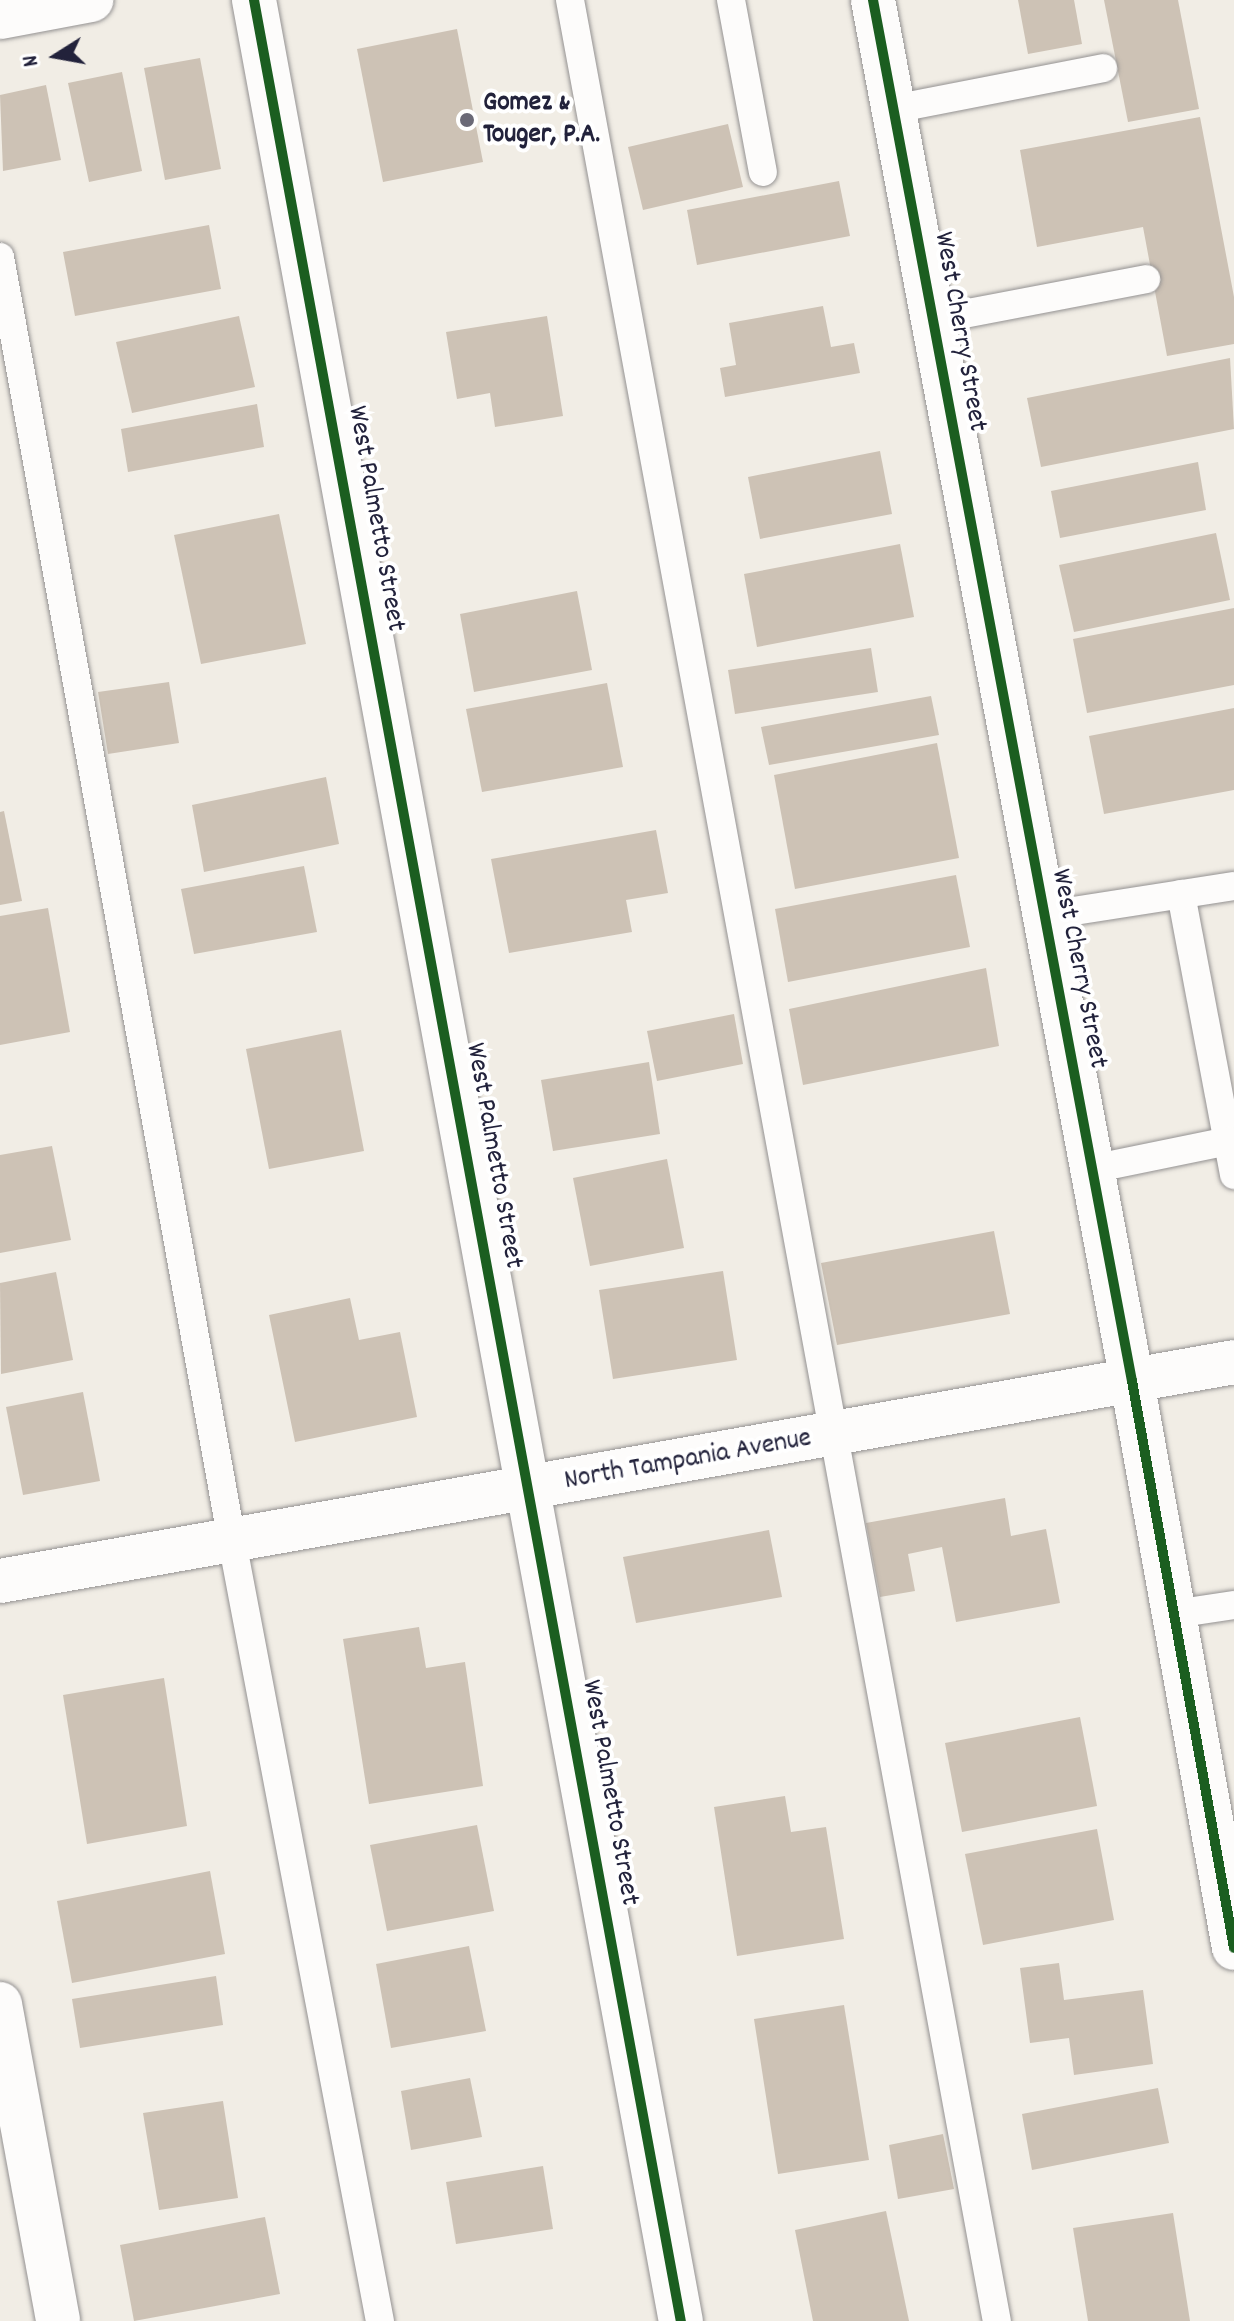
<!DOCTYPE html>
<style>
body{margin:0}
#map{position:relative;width:1234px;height:2321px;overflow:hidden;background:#f1ede5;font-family:Dekko,sans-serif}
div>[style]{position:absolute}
.building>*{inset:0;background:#cdc2b5}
.roads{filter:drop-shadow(0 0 2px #949292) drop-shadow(0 0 2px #949292)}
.service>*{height:28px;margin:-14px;padding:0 14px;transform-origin:14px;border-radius:14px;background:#fdfcfb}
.minor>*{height:44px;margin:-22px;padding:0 22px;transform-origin:22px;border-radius:22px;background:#fdfcfb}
.secondary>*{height:44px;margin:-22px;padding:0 22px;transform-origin:22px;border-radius:22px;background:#fdfcfb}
.cycleway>*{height:10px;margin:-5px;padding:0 5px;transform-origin:5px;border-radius:5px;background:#1b5e20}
.dots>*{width:22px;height:22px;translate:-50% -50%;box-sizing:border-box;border:4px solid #fff;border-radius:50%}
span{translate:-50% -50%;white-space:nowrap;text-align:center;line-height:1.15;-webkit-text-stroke:8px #fff;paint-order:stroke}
.poi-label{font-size:28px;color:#22223b;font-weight:700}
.left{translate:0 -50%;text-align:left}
.street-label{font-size:28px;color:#22223b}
.north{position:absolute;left:16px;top:16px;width:80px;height:80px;-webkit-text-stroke:6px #fff;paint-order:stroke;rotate:259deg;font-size:22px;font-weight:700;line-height:32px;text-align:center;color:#22223b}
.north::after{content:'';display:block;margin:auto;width:28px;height:36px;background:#22223b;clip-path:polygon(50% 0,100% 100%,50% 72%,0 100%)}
</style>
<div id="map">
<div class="building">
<i style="clip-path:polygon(1018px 0,1074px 0,1082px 44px,1028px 54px)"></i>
<i style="clip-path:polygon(1104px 0,1178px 0,1199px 109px,1128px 122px)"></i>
<i style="clip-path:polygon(457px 29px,483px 162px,383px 182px,357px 49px)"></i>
<i style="clip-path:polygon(200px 58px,221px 169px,165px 180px,144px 68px)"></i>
<i style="clip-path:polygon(122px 72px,142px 171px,89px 182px,68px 83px)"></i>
<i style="clip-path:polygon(46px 85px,61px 160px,3px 171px,0 95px)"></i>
<i style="clip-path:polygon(1200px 117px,1234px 297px,1234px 344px,1167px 356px,1143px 227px,1037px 247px,1020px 150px)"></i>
<i style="clip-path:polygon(728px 124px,743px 187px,643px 210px,628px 147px)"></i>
<i style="clip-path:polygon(839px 181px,850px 236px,697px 265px,687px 210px)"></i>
<i style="clip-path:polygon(209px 225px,221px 289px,75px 316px,63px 252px)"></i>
<i style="clip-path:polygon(823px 306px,831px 347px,854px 343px,860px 373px,725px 397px,720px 368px,736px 365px,729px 323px)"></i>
<i style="clip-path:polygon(239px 316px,255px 387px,132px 413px,116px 342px)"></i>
<i style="clip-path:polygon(547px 316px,563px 416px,495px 427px,490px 393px,457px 399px,446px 332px)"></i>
<i style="clip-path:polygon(1230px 358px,1234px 429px,1041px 467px,1027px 398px)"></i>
<i style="clip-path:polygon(257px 404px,264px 447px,128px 472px,121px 429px)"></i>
<i style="clip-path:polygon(880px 451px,892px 514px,760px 539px,748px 477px)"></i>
<i style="clip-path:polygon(1198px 462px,1206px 510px,1060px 538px,1051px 491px)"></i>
<i style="clip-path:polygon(279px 514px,306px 644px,201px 664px,174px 535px)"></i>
<i style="clip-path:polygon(1216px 533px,1230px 600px,1074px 632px,1059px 565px)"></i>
<i style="clip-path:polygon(900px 544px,914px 617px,757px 647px,744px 574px)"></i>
<i style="clip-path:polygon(577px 591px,592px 670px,474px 692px,460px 614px)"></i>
<i style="clip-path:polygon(1234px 608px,1234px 685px,1087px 713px,1073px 639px)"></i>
<i style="clip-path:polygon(871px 648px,878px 692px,735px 714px,728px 670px)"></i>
<i style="clip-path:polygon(169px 682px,179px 743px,108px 754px,98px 692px)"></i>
<i style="clip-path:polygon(607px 683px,623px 767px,482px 792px,466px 709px)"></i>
<i style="clip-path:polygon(931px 696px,939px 735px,769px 765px,761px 727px)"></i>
<i style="clip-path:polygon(1234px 708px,1234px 790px,1104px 814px,1089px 736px)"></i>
<i style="clip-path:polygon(937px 743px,959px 858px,795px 889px,774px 775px)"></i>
<i style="clip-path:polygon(326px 777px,339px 844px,204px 872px,192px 805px)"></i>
<i style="clip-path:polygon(4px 811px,22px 901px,0 905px,0 812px)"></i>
<i style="clip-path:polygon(656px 830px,668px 893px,626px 900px,632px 932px,509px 953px,491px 859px)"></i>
<i style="clip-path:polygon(304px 866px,317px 932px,194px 954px,181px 889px)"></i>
<i style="clip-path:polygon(956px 875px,970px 947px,788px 982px,775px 909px)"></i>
<i style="clip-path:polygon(48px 908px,70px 1032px,0 1045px,0 916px)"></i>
<i style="clip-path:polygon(986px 968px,999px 1046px,803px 1085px,789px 1009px)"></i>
<i style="clip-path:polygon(734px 1014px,743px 1064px,657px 1081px,647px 1031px)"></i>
<i style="clip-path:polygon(341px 1030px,364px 1151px,269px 1169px,246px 1049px)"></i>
<i style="clip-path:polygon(649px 1062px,660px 1134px,553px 1151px,541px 1080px)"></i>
<i style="clip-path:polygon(52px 1146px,71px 1240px,0 1253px,0 1155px)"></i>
<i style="clip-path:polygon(667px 1159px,684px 1248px,590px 1266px,573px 1178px)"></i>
<i style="clip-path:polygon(994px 1231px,1010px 1314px,837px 1345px,821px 1263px)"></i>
<i style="clip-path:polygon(723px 1271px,737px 1360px,613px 1379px,599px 1290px)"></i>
<i style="clip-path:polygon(56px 1272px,73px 1360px,1px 1374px,0 1283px)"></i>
<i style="clip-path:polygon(350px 1298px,359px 1340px,400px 1332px,417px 1417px,295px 1442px,269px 1315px)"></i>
<i style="clip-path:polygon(83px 1392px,100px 1481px,23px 1495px,6px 1407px)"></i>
<i style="clip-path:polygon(1005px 1498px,1011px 1536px,1046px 1529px,1060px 1603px,956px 1622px,942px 1547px,908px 1554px,915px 1591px,880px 1597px,866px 1523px)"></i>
<i style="clip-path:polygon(769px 1530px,782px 1597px,636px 1623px,623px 1557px)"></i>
<i style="clip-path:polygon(419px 1627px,426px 1668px,465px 1662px,483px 1786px,369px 1804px,343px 1639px)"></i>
<i style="clip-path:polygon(164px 1678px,187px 1826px,87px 1844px,63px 1695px)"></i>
<i style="clip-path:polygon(1080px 1717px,1097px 1806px,962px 1832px,945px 1743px)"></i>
<i style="clip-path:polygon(785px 1796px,791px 1832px,826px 1827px,844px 1939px,737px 1956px,714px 1807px)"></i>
<i style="clip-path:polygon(477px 1825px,494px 1911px,387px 1931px,370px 1845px)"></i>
<i style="clip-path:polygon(1097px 1829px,1114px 1920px,983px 1945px,965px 1854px)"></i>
<i style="clip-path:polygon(210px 1871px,225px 1954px,72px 1983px,57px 1901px)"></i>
<i style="clip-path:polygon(469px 1946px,486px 2031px,391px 2048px,376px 1964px)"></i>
<i style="clip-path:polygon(1059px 1963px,1064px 2000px,1143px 1990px,1153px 2064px,1074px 2075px,1069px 2038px,1030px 2043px,1020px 1968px)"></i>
<i style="clip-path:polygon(216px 1976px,223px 2025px,80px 2048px,72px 1999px)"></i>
<i style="clip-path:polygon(844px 2005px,869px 2160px,778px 2174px,754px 2019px)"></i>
<i style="clip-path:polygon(470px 2078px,482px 2137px,411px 2150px,401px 2091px)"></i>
<i style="clip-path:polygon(1158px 2088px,1169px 2143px,1032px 2170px,1022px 2114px)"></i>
<i style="clip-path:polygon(223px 2101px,238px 2198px,159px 2210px,143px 2113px)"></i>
<i style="clip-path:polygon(943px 2134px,954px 2189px,898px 2199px,889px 2145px)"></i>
<i style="clip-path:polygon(543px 2166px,553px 2229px,456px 2244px,446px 2182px)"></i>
<i style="clip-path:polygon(886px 2211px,909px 2321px,813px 2321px,795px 2230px)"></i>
<i style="clip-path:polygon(1173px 2213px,1190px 2321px,1088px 2321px,1073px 2228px)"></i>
<i style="clip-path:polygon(265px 2217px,280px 2294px,134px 2321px,120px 2245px)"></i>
</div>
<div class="roads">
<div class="service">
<i style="left:570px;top:0;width:2360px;rotate:79.58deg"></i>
<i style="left:731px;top:0;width:175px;rotate:79.5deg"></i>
<i style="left:893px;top:109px;width:214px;rotate:-11deg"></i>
<i style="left:0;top:257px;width:1305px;rotate:79.76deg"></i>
<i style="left:232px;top:1541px;width:794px;rotate:79.26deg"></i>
<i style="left:932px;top:320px;width:218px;rotate:-10.8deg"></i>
<i style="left:1181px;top:894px;width:286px;rotate:79.3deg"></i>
<i style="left:1042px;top:916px;width:194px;rotate:-8.9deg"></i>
<i style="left:1092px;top:1169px;width:139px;rotate:-11.6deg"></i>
<i style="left:1174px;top:1614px;width:61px;rotate:-8.5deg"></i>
</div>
<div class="minor">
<i style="left:254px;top:0;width:2360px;rotate:79.58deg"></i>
<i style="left:873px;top:0;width:1405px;rotate:79.38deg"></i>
<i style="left:1132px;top:1381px;width:576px;rotate:79.8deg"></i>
<i style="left:0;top:1581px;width:1253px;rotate:-10.06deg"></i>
<i style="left:0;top:2004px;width:322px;rotate:79.6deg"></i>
</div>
<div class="secondary">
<i style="left:0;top:17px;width:93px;rotate:-10.6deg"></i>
</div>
</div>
<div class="cycleway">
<i style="left:254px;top:0;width:2360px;rotate:79.58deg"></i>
<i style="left:873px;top:0;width:1405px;rotate:79.38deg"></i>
<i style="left:1132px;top:1381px;width:576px;rotate:79.8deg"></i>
</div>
<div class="dots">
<i style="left:467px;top:120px;background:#6a6976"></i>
</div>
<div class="poi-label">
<span class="left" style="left:483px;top:120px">Gomez &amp;<br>Touger, P.A.</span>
</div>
<div class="street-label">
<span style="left:959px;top:332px;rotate:80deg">West Cherry Street</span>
<span style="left:375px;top:519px;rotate:80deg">West Palmetto Street</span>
<span style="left:1078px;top:969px;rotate:79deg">West Cherry Street</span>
<span style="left:493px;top:1156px;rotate:80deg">West Palmetto Street</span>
<span style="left:688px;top:1461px;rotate:-10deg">North Tampania Avenue</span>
<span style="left:609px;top:1793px;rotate:80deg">West Palmetto Street</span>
</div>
<div class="north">N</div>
</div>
